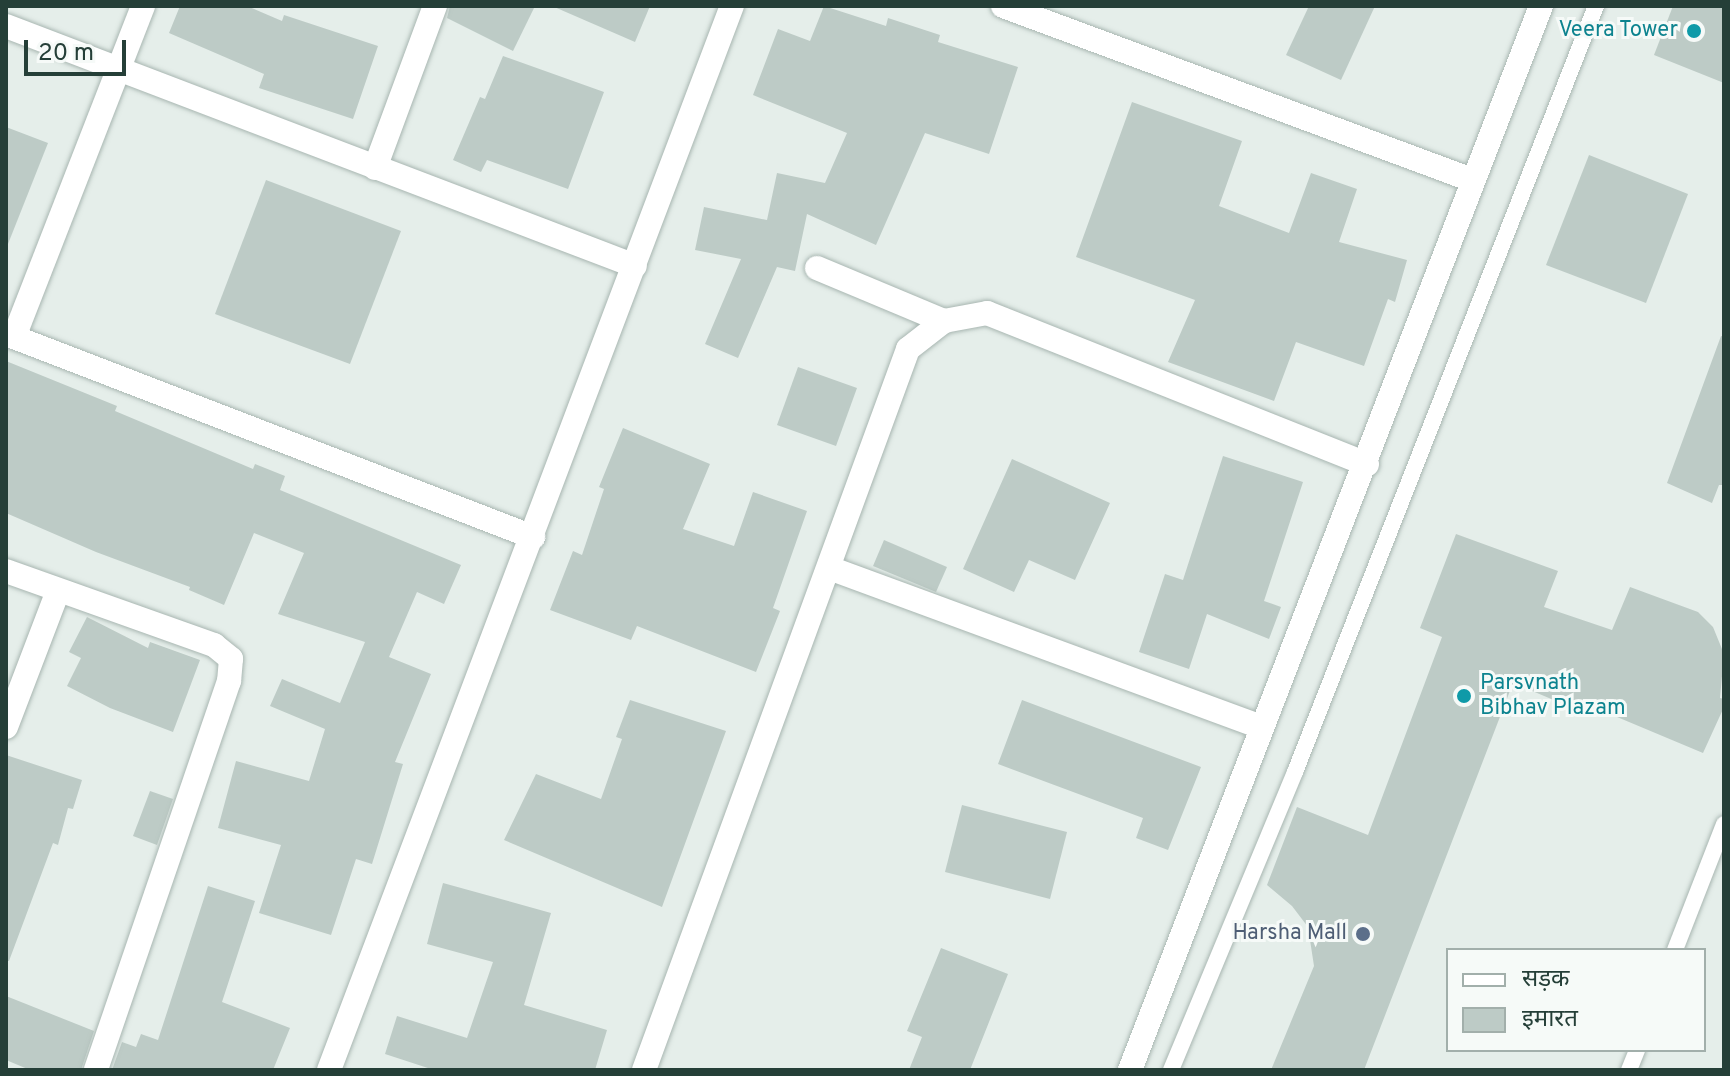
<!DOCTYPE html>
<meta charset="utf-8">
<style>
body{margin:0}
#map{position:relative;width:1730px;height:1076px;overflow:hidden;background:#e5eeea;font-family:Overpass,"Noto Sans Devanagari",sans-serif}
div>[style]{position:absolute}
.building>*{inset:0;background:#bdcbc6}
.roads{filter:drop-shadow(0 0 2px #a8b6b1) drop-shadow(0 0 2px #a8b6b1)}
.service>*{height:16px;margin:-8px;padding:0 8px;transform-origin:8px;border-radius:8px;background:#fff}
.minor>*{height:24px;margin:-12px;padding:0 12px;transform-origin:12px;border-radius:12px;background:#fff}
.dots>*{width:22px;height:22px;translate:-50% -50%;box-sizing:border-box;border:4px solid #f6faf8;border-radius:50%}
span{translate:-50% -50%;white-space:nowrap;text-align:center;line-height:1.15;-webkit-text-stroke:6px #f6faf8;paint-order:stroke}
.culture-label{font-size:22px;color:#0d838f}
.right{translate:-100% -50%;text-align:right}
.left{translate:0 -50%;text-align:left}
.service-label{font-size:22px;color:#4e5e75}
.frame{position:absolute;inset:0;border:8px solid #253f38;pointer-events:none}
.legend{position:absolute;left:1446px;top:948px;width:260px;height:104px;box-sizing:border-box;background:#f6faf8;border:2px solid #a2afab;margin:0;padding:10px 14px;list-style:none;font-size:24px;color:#253f38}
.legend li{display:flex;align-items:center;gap:16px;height:40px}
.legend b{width:40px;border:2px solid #a2afab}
.scale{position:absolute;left:24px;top:40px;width:102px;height:36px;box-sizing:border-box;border:4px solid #253f38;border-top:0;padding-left:10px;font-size:24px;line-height:28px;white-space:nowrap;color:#253f38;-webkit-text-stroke:6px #f6faf8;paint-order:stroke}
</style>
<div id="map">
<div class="building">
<i style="clip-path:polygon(180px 6px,247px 6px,282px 21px,284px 15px,378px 46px,353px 119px,259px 88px,264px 74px,169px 33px)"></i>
<i style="clip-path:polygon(450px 6px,535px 6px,513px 51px,447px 18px)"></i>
<i style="clip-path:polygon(552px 6px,650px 6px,635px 42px)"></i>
<i style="clip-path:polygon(824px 6px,886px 26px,888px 18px,940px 35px,938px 42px,1018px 67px,989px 154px,925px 133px,876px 245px,807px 214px,795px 271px,777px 267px,738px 358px,705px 344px,741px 259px,695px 250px,704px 207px,767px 220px,777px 173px,825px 183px,847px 133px,753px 95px,778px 29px,810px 41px)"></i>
<i style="clip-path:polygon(1309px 6px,1375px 6px,1341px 80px,1286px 55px)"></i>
<i style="clip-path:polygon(1673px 6px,1724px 6px,1724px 83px,1654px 55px)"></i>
<i style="clip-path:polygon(503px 56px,604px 92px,568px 189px,487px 160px,481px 172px,453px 160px,480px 97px,485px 99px)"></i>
<i style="clip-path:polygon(1132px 102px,1242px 141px,1219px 206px,1289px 233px,1311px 173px,1357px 189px,1339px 242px,1407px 260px,1395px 302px,1388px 299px,1364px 366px,1296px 342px,1274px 401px,1168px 362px,1195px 300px,1076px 257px)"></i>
<i style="clip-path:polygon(6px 127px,48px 143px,8px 244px,6px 244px)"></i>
<i style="clip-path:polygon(1589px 155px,1688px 194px,1646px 303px,1546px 265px)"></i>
<i style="clip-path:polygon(266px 180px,401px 231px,350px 364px,215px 314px)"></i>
<i style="clip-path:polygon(1721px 336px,1724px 337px,1724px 485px,1719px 485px,1712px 503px,1667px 483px)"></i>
<i style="clip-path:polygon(6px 361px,117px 406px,115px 411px,253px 469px,255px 464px,285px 476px,280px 490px,461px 565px,444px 604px,417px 592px,389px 657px,431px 674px,395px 762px,403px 764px,372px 864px,356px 859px,331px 935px,259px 913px,281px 845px,218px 828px,236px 761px,309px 781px,325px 729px,270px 706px,282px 679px,340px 703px,365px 642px,278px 614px,304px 553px,254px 533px,224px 605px,189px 590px,190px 587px,96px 552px,6px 513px)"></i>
<i style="clip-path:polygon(798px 367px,857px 388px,836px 446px,777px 425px)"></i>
<i style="clip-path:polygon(623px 428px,710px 464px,683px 529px,734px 546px,753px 492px,807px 511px,773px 608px,780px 611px,756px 672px,637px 626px,631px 640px,550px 610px,573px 551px,582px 555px,604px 489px,599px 487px)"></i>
<i style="clip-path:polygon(1223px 456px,1303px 482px,1264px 601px,1281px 607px,1269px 639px,1207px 614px,1189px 669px,1139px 652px,1165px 574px,1183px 580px)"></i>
<i style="clip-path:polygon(1012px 459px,1110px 503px,1075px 580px,1029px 560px,1014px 592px,963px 569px)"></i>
<i style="clip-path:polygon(1456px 534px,1558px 571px,1544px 607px,1612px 630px,1630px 587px,1698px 612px,1713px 627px,1724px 654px,1720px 698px,1724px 699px,1724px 707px,1703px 753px,1598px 709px,1594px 717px,1513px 683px,1364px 1070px,1271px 1070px,1314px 966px,1308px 927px,1292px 906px,1267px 885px,1297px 807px,1368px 835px,1442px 637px,1420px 628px)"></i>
<i style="clip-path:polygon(884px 540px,947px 567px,936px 592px,873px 566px)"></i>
<i style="clip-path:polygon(87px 617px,148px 648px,150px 642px,200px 660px,173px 732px,110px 708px,67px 686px,81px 658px,69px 652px)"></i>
<i style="clip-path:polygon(630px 700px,726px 731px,662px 907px,504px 840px,536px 774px,601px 799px,622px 739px,616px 737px)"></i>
<i style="clip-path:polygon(1022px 700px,1201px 767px,1168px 850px,1136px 838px,1143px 818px,998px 764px)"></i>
<i style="clip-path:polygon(6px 755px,82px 780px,73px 809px,68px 808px,58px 845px,53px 843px,9px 961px,6px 961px)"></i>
<i style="clip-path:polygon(150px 791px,173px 799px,157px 845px,133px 836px)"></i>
<i style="clip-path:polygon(962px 805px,1067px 832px,1050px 899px,945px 872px)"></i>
<i style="clip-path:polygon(443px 883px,551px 913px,524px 1005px,607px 1030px,595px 1070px,434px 1070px,385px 1054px,397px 1016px,467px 1038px,493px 962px,427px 944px)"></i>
<i style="clip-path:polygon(208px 886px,255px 901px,222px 1002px,290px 1028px,273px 1070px,112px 1070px,122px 1042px,136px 1047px,141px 1034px,158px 1040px)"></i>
<i style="clip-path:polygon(941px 948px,1008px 974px,970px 1070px,909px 1070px,922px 1037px,907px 1031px)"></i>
<i style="clip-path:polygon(6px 996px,94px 1031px,81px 1070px,30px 1070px,6px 1060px)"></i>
</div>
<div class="roads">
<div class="service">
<i style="left:1675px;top:950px;width:135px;rotate:-68.7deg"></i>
<i style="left:1171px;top:1070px;width:323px;rotate:-67.4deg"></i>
<i style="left:1295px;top:772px;width:823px;rotate:-68.55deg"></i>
<i style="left:1629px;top:1070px;width:22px;rotate:-68deg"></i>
</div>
<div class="minor">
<i style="left:1003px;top:6px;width:500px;rotate:20.35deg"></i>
<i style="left:6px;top:26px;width:673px;rotate:20.88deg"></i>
<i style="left:375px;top:168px;width:173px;rotate:-69.7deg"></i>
<i style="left:817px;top:268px;width:138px;rotate:22.7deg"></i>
<i style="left:6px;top:334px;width:565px;rotate:21.07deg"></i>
<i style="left:14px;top:337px;width:355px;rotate:-68.7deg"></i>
<i style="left:829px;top:568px;width:459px;rotate:20.2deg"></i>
<i style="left:6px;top:571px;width:221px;rotate:19.6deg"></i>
<i style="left:214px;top:645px;width:22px;rotate:39deg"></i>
<i style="left:231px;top:659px;width:22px;rotate:95deg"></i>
<i style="left:229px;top:681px;width:411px;rotate:108.9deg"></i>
<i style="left:6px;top:727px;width:146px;rotate:-69.1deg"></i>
<i style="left:329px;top:1070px;width:1138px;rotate:-69.26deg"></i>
<i style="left:644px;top:1070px;width:768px;rotate:-69.89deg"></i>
<i style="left:908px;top:349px;width:46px;rotate:-37.9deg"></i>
<i style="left:944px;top:321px;width:44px;rotate:-10.5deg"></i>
<i style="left:987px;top:313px;width:409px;rotate:21.7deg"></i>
<i style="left:1130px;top:1070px;width:1141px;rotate:-68.88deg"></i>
</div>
</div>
<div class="dots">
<i style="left:1694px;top:31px;background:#0f9aa8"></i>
<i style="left:1464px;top:696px;background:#0f9aa8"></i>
<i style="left:1363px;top:934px;background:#5c6f8a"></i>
</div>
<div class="culture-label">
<span class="right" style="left:1678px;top:31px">Veera Tower</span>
<span class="left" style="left:1480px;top:696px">Parsvnath<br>Bibhav Plazam</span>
</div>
<div class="service-label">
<span class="right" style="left:1347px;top:934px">Harsha Mall</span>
</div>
<div class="frame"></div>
<ul class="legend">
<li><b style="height:10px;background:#fff"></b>सड़क</li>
<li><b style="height:22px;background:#bdcbc6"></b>इमारत</li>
</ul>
<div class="scale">20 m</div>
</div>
